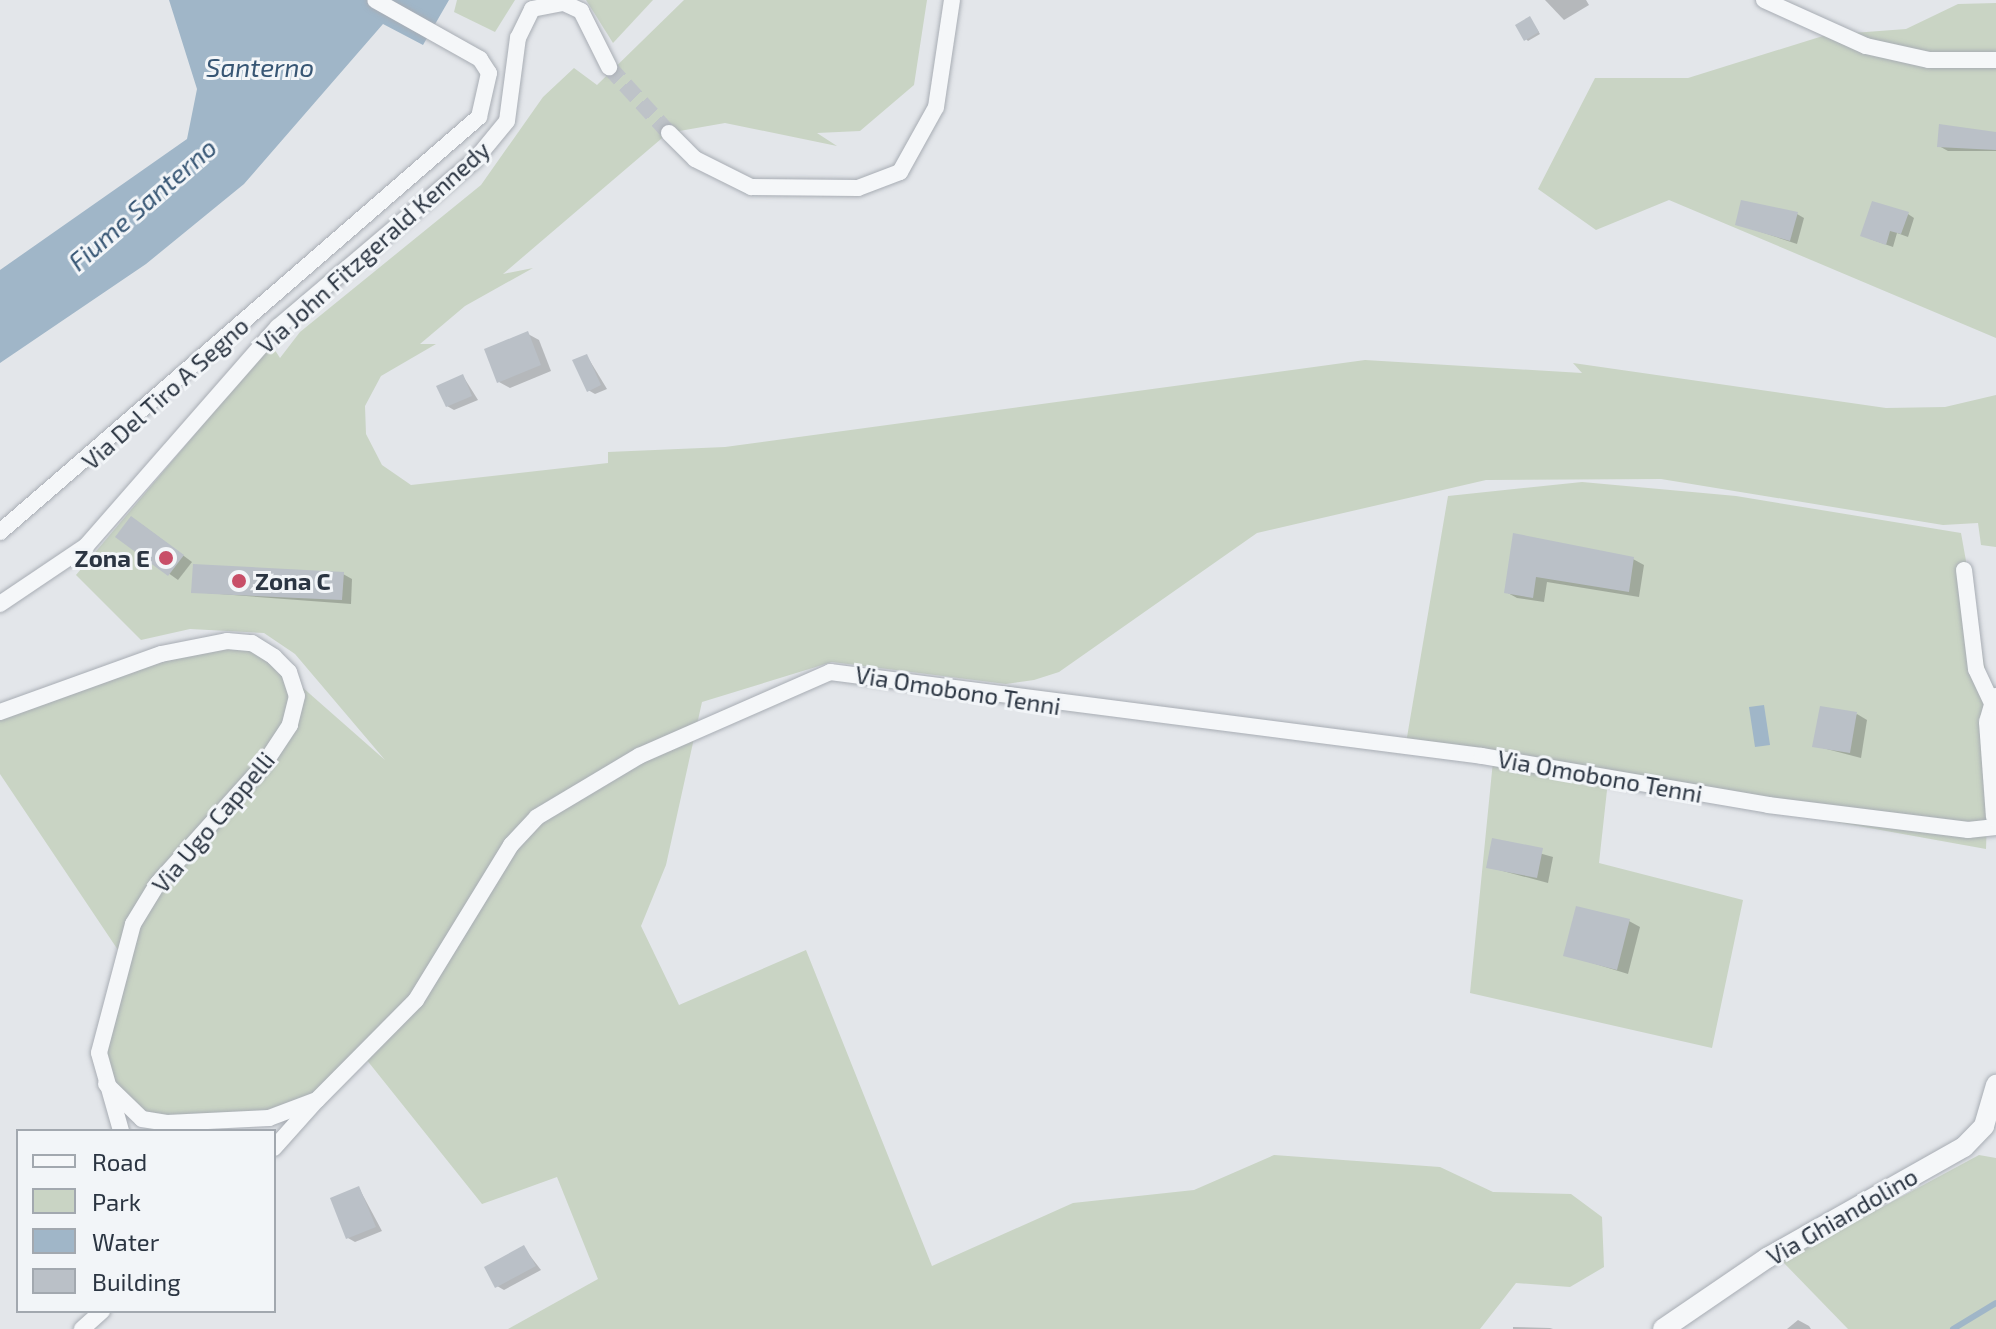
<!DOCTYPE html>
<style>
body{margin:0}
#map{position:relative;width:1996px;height:1329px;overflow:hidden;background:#e3e6ea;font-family:"Exo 2",sans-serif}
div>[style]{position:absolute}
.green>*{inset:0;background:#c9d4c4}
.water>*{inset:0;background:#a0b6c8}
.shadow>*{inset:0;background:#0003}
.stream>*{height:6px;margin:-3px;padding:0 3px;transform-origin:3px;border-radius:3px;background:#a0b6c8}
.building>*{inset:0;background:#bac0c7}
.minor-tunnel>*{height:16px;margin-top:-8px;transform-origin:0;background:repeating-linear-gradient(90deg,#bec3c8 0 16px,transparent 0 24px)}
.roads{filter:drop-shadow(0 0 2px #a8adb4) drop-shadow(0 0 2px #a8adb4)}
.minor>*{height:16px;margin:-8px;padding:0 8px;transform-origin:8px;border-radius:8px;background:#f5f7f9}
.tertiary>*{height:20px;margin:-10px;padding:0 10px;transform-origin:10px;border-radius:10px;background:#f5f7f9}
.dots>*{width:22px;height:22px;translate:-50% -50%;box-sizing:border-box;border:4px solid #f2f5f8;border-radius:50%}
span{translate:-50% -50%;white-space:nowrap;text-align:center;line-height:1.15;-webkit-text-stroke:6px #f2f5f8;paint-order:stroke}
.street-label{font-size:24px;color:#2b3542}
.poi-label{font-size:24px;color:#2b3542;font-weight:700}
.right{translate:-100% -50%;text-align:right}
.left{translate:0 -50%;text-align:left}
.water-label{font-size:26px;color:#375674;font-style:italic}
.legend{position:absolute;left:16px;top:1129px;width:260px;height:184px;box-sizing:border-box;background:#f2f5f8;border:2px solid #a2a8af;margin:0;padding:10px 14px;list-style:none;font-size:24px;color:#2b3542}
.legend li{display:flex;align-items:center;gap:16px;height:40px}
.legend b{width:40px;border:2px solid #a2a8af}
</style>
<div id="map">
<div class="green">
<i style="clip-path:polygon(457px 0,515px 0,495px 32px,454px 12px)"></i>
<i style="clip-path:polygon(586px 0,653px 0,613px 43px)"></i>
<i style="clip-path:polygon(684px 0,927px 0,914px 85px,860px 131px,817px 133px,837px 146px,725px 123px,668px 133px,503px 274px,533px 268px,465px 306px,420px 344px,436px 344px,381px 376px,365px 406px,366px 434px,382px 465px,411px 485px,608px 463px,608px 452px,725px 447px,1365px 360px,1582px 373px,1573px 363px,1886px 408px,1945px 407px,1996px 395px,1996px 547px,1981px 545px,1978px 523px,1943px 525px,1661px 479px,1486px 480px,1257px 533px,1059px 672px,1034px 680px,1006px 684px,832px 662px,702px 702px,666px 865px,641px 926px,679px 1005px,806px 950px,932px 1266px,1073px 1203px,1194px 1190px,1274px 1155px,1440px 1167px,1493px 1192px,1571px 1194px,1602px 1217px,1604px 1267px,1570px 1287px,1516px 1283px,1480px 1329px,508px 1329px,598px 1279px,557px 1177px,482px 1204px,362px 1054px,317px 1100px,215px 1124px,142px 1119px,106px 1084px,99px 1053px,122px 956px,0 774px,0 715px,227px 641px,252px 643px,385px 760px,295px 654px,264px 633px,190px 629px,141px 640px,76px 575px,271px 344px,280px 358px,300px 332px,481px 185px,543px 97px,574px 68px,597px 85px)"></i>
<i style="clip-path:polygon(1996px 3px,1996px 338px,1669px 200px,1596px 230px,1538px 189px,1595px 78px,1688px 78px,1826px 35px,1906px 29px,1958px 4px)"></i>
<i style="clip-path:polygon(1582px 482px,1736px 496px,1961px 533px,1991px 701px,1986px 849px,1608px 781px,1599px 863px,1743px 900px,1712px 1048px,1470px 993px,1493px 761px,1405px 749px,1448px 496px)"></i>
<i style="clip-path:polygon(1979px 1155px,1996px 1158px,1996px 1329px,1848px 1329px,1782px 1261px)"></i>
</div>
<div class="water">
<i style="clip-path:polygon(169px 0,449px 0,423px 45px,383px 24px,244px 184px,146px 264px,0 363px,0 270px,187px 139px,197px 89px)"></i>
<i style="clip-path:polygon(1764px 705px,1770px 745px,1755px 747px,1749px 707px)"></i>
</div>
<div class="shadow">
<i style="clip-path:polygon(1545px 0,1586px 0,1589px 5px,1564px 20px)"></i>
<i style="clip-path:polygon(1530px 18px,1540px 34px,1528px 41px,1526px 39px)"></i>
<i style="clip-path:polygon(1941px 126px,1996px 134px,1996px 151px,1948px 151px,1939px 146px)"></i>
<i style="clip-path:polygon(1797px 214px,1804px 218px,1797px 244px,1737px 224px)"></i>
<i style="clip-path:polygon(1908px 214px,1914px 218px,1908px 237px,1897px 233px,1893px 247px,1870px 239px)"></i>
<i style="clip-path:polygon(528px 334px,539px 340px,551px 371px,510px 388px,499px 382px)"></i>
<i style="clip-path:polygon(587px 356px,607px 389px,595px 394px,588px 390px)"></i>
<i style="clip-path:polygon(463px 376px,478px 400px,454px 410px,447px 406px)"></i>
<i style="clip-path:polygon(141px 524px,192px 562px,178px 580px,118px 537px)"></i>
<i style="clip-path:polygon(1514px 535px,1633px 559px,1644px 565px,1639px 597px,1547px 582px,1544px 602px,1517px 598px,1506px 592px)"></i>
<i style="clip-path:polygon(343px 574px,352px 579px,351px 604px,193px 592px)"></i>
<i style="clip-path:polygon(1857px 714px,1867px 720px,1861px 758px,1815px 746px)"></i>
<i style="clip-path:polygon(1494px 840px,1553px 857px,1548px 883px,1488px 867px)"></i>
<i style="clip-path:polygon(1629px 921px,1640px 927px,1628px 974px,1566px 955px)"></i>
<i style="clip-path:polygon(359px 1188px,382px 1231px,355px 1242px,348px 1238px)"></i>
<i style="clip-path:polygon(524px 1248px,541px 1270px,504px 1290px,497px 1286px)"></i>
<i style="clip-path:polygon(1798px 1320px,1809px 1326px,1811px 1329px,1787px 1329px)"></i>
<i style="clip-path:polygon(1513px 1327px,1550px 1328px,1553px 1329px,1513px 1329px)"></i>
</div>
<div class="stream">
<i style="left:1953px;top:1329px;width:50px;rotate:-31.2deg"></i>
</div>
<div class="building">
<i style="clip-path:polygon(1530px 16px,1539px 32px,1524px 41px,1515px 25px)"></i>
<i style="clip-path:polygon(1939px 124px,1996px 132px,1996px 150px,1937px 147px)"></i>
<i style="clip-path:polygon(1741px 200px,1798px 212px,1790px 241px,1735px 225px)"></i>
<i style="clip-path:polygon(1872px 201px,1909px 212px,1901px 234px,1890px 231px,1886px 245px,1860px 236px)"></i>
<i style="clip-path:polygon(528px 331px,541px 365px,497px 383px,484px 349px)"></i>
<i style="clip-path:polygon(587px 354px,601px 385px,587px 392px,572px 360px)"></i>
<i style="clip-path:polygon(463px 374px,472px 396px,446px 407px,436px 386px)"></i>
<i style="clip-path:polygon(131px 516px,184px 555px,168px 576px,115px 537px)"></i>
<i style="clip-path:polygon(1513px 533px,1634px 557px,1629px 592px,1536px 577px,1533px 598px,1504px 593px)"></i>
<i style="clip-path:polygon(193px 564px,344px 572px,342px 600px,191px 593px)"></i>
<i style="clip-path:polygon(1820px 706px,1857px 712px,1850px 753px,1812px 747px)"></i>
<i style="clip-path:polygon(1492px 838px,1543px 848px,1537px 878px,1486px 868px)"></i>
<i style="clip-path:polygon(1576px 906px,1630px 919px,1617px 970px,1563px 956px)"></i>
<i style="clip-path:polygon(359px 1186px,376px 1227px,346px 1239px,330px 1198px)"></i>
<i style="clip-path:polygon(524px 1245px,536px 1266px,495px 1288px,484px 1267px)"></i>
</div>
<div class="minor-tunnel">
<i style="left:609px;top:67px;width:89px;rotate:47.7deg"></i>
</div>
<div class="roads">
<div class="minor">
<i style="left:1764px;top:0;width:112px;rotate:24.3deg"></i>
<i style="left:1866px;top:46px;width:65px;rotate:12.5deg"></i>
<i style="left:1929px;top:60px;width:67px"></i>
<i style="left:669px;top:133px;width:37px;rotate:45deg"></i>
<i style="left:695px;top:159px;width:63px;rotate:26.6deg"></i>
<i style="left:751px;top:187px;width:107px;rotate:0.5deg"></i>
<i style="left:858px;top:188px;width:45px;rotate:-20.9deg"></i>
<i style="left:900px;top:172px;width:74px;rotate:-61deg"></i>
<i style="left:936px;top:107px;width:108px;rotate:-81.5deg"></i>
<i style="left:0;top:532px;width:634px;rotate:-40.91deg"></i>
<i style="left:479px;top:117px;width:45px;rotate:-77.2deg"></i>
<i style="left:489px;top:73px;width:17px;rotate:-123deg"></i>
<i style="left:480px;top:59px;width:120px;rotate:-150.7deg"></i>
<i style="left:1964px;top:570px;width:100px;rotate:83.1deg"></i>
<i style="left:1976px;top:669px;width:35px;rotate:65deg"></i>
<i style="left:0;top:604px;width:104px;rotate:-34deg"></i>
<i style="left:86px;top:546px;width:291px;rotate:-48.8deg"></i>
<i style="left:278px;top:327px;width:258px;rotate:-40.3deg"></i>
<i style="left:475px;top:160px;width:50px;rotate:-50.6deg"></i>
<i style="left:507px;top:121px;width:84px;rotate:-82.5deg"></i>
<i style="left:518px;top:38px;width:32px;rotate:-64deg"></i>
<i style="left:532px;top:9px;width:33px;rotate:-11deg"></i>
<i style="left:564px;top:3px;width:19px;rotate:25deg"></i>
<i style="left:581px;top:11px;width:63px;rotate:63.4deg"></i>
<i style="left:0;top:712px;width:171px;rotate:-19.8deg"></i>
<i style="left:161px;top:654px;width:67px;rotate:-11.1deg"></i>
<i style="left:227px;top:641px;width:25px;rotate:5deg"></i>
<i style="left:252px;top:643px;width:26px;rotate:32deg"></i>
<i style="left:274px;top:657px;width:21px;rotate:45deg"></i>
<i style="left:289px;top:672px;width:25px;rotate:72deg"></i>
<i style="left:297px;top:696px;width:30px;rotate:104deg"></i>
<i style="left:290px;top:725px;width:49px;rotate:123.4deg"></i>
<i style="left:263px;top:766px;width:157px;rotate:131.9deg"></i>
<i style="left:158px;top:883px;width:48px;rotate:121.4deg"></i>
<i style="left:133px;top:924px;width:133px;rotate:104.8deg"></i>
<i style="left:99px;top:1053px;width:81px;rotate:74.2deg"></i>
<i style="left:106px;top:1084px;width:50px;rotate:44.2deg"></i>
<i style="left:142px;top:1119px;width:25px;rotate:9deg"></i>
<i style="left:167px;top:1123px;width:102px;rotate:-2.8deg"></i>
<i style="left:269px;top:1118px;width:51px;rotate:-20.6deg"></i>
<i style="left:317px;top:1100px;width:141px;rotate:-45.3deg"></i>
<i style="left:416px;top:1000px;width:182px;rotate:-58.5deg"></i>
<i style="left:511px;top:845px;width:38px;rotate:-47deg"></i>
<i style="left:537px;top:817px;width:119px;rotate:-30.9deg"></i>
<i style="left:639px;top:756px;width:209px;rotate:-23.7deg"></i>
<i style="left:830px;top:672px;width:657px;rotate:7.34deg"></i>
<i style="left:1482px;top:756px;width:290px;rotate:9.7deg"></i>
<i style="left:1768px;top:805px;width:202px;rotate:7.1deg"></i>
<i style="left:1968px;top:830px;width:28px;rotate:-6deg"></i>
<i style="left:274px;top:1148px;width:63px;rotate:-48.2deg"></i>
<i style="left:82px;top:1329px;width:27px;rotate:-42deg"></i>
</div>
<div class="tertiary">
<i style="left:1996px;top:698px;width:25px;rotate:106deg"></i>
<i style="left:1989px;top:722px;width:95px;rotate:85.8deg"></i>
<i style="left:1663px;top:1329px;width:126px;rotate:-34.3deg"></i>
<i style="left:1767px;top:1258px;width:226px;rotate:-29.4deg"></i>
<i style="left:1964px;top:1147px;width:29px;rotate:-46deg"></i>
<i style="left:1984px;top:1126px;width:43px;rotate:-73.7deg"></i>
</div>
</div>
<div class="dots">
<i style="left:166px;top:558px;background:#c84f68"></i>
<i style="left:239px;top:581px;background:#c84f68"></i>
</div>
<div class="street-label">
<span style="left:373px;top:247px;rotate:-42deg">Via John Fitzgerald Kennedy</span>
<span style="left:165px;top:393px;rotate:-42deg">Via Del Tiro A Segno</span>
<span style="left:958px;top:690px;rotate:9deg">Via Omobono Tenni</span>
<span style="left:1600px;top:776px;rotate:10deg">Via Omobono Tenni</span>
<span style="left:213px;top:822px;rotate:-50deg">Via Ugo Cappelli</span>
<span style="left:1842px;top:1216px;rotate:-30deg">Via Ghiandolino</span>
</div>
<div class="poi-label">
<span class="right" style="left:150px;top:558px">Zona E</span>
<span class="left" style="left:255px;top:581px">Zona C</span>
</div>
<div class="water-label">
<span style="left:260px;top:67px">Santerno</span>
<span style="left:142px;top:204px;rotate:-41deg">Fiume Santerno</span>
</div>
<ul class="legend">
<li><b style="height:10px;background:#f5f7f9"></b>Road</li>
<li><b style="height:22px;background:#c9d4c4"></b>Park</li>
<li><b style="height:22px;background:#a0b6c8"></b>Water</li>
<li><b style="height:22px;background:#bac0c7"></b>Building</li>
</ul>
</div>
